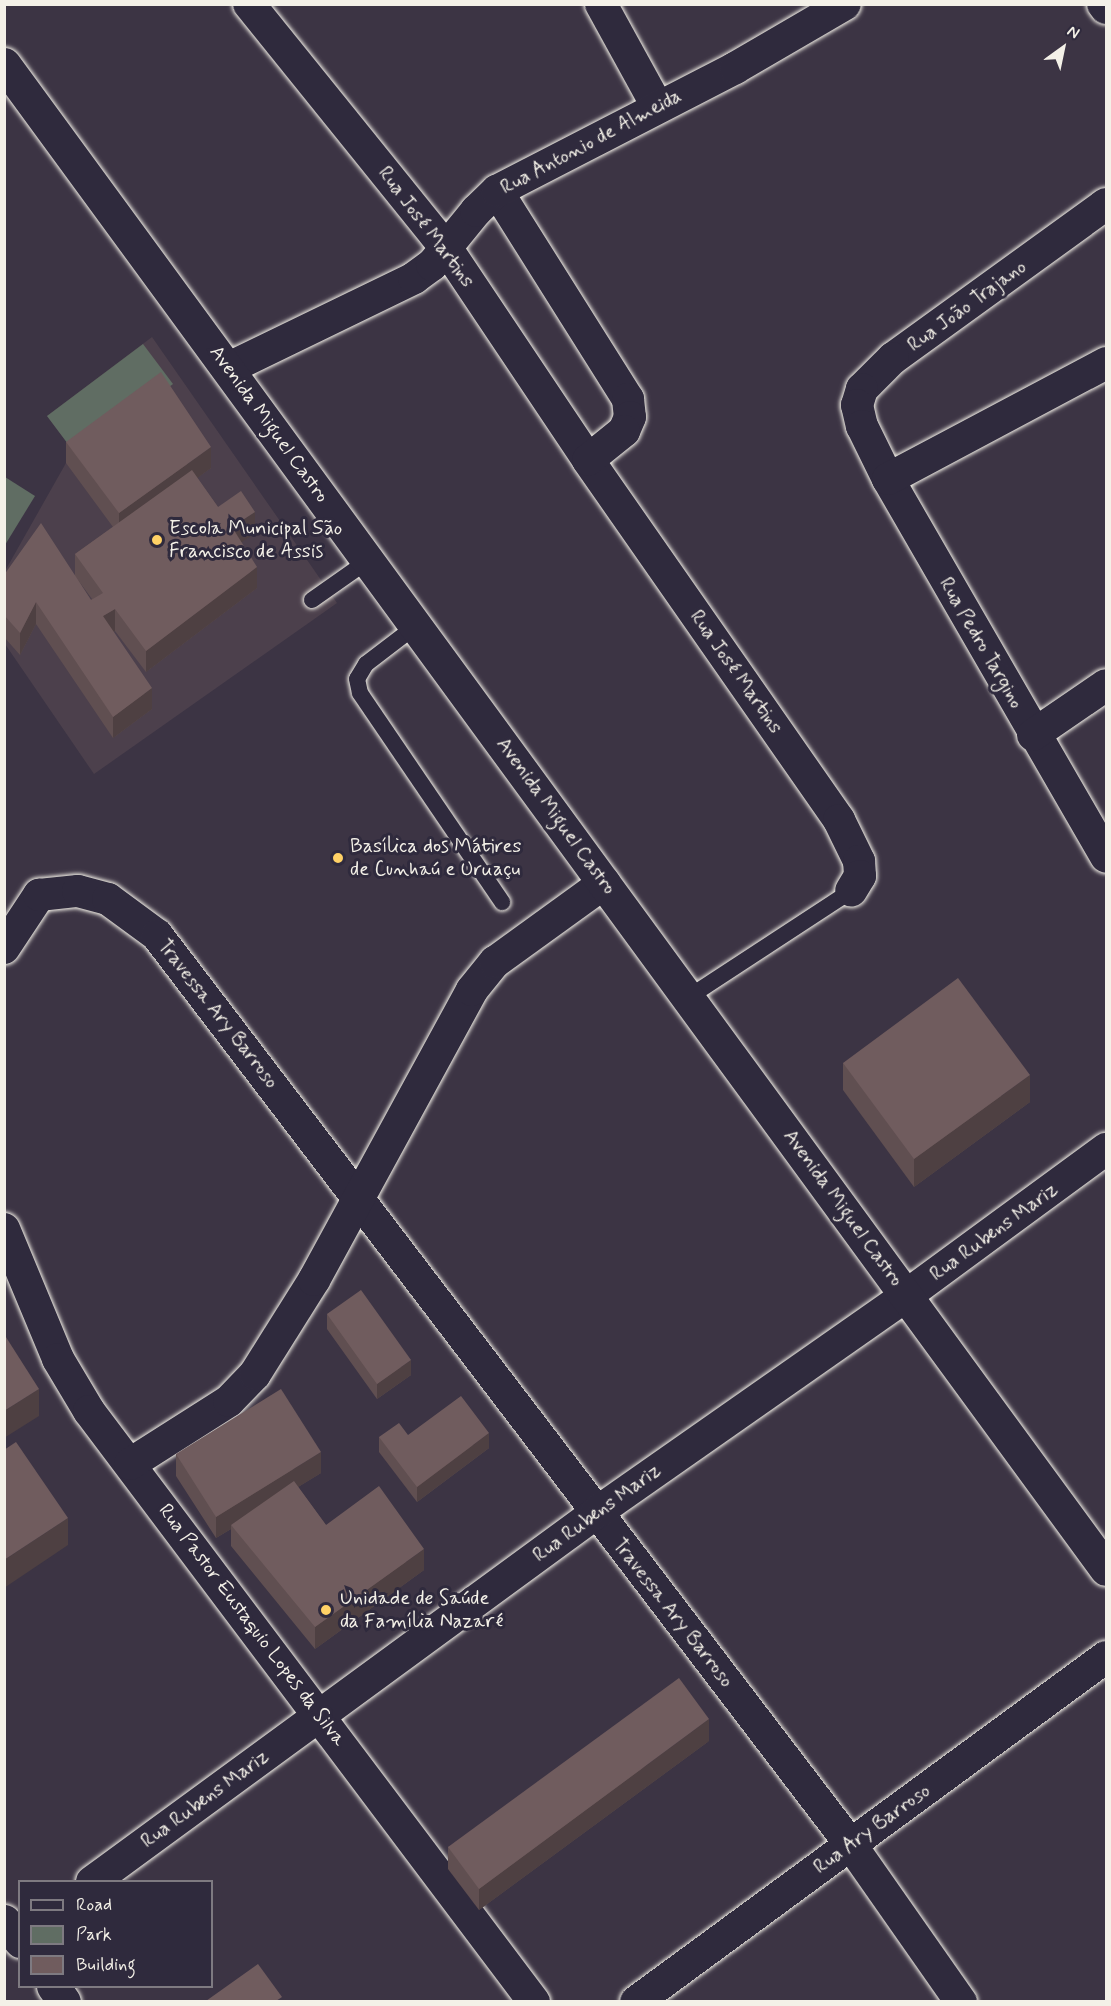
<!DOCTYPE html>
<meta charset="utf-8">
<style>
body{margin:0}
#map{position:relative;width:1111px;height:2006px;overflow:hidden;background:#3c3444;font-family:Mynerve,sans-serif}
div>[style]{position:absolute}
.built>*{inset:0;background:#4c404c}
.green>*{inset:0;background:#606d63}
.roads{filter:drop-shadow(0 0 2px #f4f1e8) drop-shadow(0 0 2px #f4f1e8)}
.lane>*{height:16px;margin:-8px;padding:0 8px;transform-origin:8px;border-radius:8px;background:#2f2a3d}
.street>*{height:32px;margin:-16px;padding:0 16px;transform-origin:16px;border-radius:16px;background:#2f2a3d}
.secondary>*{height:33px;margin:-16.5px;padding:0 16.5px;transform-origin:16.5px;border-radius:16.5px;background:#2f2a3d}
.wall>*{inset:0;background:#604f51}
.shaded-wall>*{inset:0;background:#4e4042}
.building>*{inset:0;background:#705c5e}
.dots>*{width:16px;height:16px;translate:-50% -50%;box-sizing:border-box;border:3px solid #2f2a3d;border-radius:50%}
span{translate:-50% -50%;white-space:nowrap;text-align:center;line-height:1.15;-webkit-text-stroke:6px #2f2a3d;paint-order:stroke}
.street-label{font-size:20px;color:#f4f1e8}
.poi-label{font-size:20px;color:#f4f1e8}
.left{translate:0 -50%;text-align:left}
.frame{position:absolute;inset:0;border:6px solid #f4f1e8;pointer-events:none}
.legend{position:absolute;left:18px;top:1880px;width:195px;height:108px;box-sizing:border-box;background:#2f2a3d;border:2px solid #7e7a81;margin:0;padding:8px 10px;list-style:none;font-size:18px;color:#f4f1e8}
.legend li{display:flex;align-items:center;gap:12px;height:30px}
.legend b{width:30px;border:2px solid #7e7a81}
.north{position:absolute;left:1033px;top:18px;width:60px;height:60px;-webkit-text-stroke:4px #2f2a3d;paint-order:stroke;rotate:33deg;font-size:16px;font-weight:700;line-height:24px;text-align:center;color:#f4f1e8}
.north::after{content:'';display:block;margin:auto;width:21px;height:27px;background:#f4f1e8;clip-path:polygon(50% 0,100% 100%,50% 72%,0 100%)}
</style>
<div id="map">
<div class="built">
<i style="clip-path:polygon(152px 337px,337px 603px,94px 774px,5px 644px,5px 571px,66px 463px,77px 456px,47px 416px)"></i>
</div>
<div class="green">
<i style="clip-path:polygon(143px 344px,173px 384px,77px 456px,47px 416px)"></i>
<i style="clip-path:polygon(5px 477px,35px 496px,5px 545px)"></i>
</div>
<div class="roads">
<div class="lane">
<i style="left:312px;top:600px;width:70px;rotate:-35.1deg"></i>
<i style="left:417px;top:625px;width:64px;rotate:142.6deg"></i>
<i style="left:366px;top:664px;width:17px;rotate:121deg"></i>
<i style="left:357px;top:679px;width:14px;rotate:78deg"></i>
<i style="left:360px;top:693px;width:253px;rotate:55.8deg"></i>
<i style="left:689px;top:997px;width:194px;rotate:-33.2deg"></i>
</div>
<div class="street">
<i style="left:249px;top:4px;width:315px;rotate:51.1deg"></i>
<i style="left:447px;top:249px;width:254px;rotate:56.2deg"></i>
<i style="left:588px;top:460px;width:439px;rotate:55.1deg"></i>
<i style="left:839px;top:820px;width:46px;rotate:64deg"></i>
<i style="left:859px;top:861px;width:15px;rotate:86deg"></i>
<i style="left:860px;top:876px;width:17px;rotate:121deg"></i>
<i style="left:601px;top:4px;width:116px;rotate:61.2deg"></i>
<i style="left:1103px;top:4px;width:5px;rotate:53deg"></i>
<i style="left:497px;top:191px;width:246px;rotate:57.8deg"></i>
<i style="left:628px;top:399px;width:18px;rotate:84deg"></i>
<i style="left:630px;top:417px;width:15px;rotate:113deg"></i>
<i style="left:624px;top:431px;width:46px;rotate:141.1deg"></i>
<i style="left:1106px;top:204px;width:263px;rotate:144.1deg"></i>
<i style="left:893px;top:358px;width:44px;rotate:135deg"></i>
<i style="left:862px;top:389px;width:17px;rotate:107deg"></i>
<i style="left:857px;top:405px;width:22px;rotate:77deg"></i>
<i style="left:862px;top:426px;width:59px;rotate:63.9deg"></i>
<i style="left:888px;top:479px;width:436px;rotate:60deg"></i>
<i style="left:229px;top:368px;width:206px;rotate:-25.9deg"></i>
<i style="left:414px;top:278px;width:22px;rotate:-36deg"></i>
<i style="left:432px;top:265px;width:70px;rotate:-50.8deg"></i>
<i style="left:476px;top:211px;width:29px;rotate:-44deg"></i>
<i style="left:497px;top:191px;width:268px;rotate:-27.3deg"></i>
<i style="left:735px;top:68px;width:127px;rotate:-30.2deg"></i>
<i style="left:888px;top:479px;width:247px;rotate:-28deg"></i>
<i style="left:1033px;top:735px;width:88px;rotate:-34.4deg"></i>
<i style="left:4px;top:948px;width:64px;rotate:-56.6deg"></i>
<i style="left:39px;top:895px;width:39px;rotate:-6deg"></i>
<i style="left:78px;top:891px;width:31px;rotate:15deg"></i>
<i style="left:108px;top:899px;width:61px;rotate:36.3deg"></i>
<i style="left:157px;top:935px;width:1144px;rotate:52.67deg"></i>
<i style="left:851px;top:1845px;width:192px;rotate:55deg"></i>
<i style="left:4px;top:1229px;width:141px;rotate:67.4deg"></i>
<i style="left:58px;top:1359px;width:61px;rotate:59.2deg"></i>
<i style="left:89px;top:1411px;width:740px;rotate:53.02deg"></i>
<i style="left:130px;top:1464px;width:117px;rotate:-32.5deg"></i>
<i style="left:229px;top:1401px;width:37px;rotate:-46deg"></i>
<i style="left:255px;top:1374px;width:111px;rotate:-57.9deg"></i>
<i style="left:314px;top:1280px;width:330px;rotate:-61.4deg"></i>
<i style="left:472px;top:990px;width:36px;rotate:-51deg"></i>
<i style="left:495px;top:962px;width:135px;rotate:-35.9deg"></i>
<i style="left:92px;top:1882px;width:625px;rotate:-36.21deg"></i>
<i style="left:596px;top:1513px;width:380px;rotate:-35deg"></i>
<i style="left:907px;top:1295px;width:247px;rotate:-36.3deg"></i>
<i style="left:636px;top:2002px;width:583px;rotate:-36.28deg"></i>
</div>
<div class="secondary">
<i style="left:4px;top:64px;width:1865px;rotate:53.79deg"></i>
<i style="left:4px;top:1921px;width:26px;rotate:51deg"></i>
<i style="left:53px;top:1986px;width:19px;rotate:55deg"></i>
</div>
</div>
<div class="wall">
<i style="clip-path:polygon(evenodd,66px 442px,211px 468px,197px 478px,218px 507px,255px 534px,241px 542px,257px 588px,146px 672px,115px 631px,113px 632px,152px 709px,113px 738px,36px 624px,20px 655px,4px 637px,4px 575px,75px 575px,75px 554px,113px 527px,66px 463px,66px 442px,78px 580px,92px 599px,91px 600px,78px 580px)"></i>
<i style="clip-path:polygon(843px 1063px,1030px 1102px,914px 1187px,843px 1090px)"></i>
<i style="clip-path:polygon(327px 1314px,411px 1375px,377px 1399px,327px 1329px)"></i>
<i style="clip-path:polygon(408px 1435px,489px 1448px,417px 1502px,379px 1452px,379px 1437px)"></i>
<i style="clip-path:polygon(176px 1454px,321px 1473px,298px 1487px,326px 1525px,424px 1570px,315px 1649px,231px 1546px,231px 1529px,216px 1538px,176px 1476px)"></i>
<i style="clip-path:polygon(709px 1741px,479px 1910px,448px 1869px,448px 1847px)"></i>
</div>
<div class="shaded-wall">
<i style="clip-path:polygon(211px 447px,211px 468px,119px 535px,119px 513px)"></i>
<i style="clip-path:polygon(255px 512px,255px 534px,232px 548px,232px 527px)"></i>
<i style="clip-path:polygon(257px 567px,257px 588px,146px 672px,146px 651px)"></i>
<i style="clip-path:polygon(36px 602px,36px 624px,20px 655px,20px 633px)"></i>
<i style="clip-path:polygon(115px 609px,115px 631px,103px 638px,103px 616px)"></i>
<i style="clip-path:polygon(152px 688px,152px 709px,113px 738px,113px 717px)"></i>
<i style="clip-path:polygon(1030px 1075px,1030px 1102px,914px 1187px,914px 1159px)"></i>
<i style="clip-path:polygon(411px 1360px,411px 1375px,377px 1399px,377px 1384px)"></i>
<i style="clip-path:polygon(39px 1389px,39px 1416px,4px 1438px,4px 1411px)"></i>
<i style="clip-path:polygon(489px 1433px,489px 1448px,417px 1502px,417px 1487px)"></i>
<i style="clip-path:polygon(321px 1452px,321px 1473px,233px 1527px,231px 1525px,231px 1529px,216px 1538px,216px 1517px)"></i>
<i style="clip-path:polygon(68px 1518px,68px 1545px,4px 1588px,4px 1560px)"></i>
<i style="clip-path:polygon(424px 1549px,424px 1570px,315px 1649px,315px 1627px)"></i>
<i style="clip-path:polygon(709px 1719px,709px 1741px,479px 1910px,479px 1889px)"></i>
</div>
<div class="building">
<i style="clip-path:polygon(161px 372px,211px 447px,119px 513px,66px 442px)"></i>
<i style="clip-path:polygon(192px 470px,218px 507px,241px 491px,255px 512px,232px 527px,257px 567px,146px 651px,115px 609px,103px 616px,152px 688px,113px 717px,36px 602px,20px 633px,4px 615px,4px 575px,41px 523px,91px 600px,103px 593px,75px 554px)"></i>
<i style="clip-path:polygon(958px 978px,1030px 1075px,914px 1159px,843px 1063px)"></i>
<i style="clip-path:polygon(361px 1290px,411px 1360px,377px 1384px,327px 1314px)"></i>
<i style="clip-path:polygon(4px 1334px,39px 1389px,4px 1411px)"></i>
<i style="clip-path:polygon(281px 1389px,321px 1452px,216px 1517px,176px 1454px)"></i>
<i style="clip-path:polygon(461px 1396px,489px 1433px,417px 1487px,379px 1437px,399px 1423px,408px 1435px)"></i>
<i style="clip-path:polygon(16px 1442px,68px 1518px,4px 1560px,4px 1450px)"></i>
<i style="clip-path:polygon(294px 1481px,326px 1525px,379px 1486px,424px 1549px,315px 1627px,231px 1525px)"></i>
<i style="clip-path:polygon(679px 1678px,709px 1719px,479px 1889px,448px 1847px)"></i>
<i style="clip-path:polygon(258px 1964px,282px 1997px,276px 2001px,206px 2001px)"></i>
</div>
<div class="dots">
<i style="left:157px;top:540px;background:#ffd166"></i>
<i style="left:338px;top:858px;background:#ffd166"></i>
<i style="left:326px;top:1610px;background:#ffd166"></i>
</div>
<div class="street-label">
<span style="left:591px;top:142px;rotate:-28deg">Rua Antonio de Almeida</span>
<span style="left:426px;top:227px;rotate:53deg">Rua José Martins</span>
<span style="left:967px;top:306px;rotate:-36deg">Rua João Trajano</span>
<span style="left:269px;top:424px;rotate:54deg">Avenida Miguel Castro</span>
<span style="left:981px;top:643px;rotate:60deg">Rua Pedro Targino</span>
<span style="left:736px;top:672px;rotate:55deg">Rua José Martins</span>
<span style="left:556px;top:816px;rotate:54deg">Avenida Miguel Castro</span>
<span style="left:218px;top:1014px;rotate:52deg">Travessa Ary Barroso</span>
<span style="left:843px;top:1208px;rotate:54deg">Avenida Miguel Castro</span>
<span style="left:994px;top:1232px;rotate:-36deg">Rua Rubens Mariz</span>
<span style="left:597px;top:1513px;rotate:-36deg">Rua Rubens Mariz</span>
<span style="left:673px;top:1613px;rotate:52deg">Travessa Ary Barroso</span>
<span style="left:252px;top:1625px;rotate:53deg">Rua Pastor Eustaquio Lopes da Silva</span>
<span style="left:205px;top:1799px;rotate:-36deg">Rua Rubens Mariz</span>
<span style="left:872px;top:1829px;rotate:-36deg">Rua Ary Barroso</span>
</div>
<div class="poi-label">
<span class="left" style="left:169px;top:540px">Escola Municipal São<br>Francisco de Assis</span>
<span class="left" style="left:350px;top:858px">Basílica dos Mátires<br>de Cunhaú e Uruaçu</span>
<span class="left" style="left:340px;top:1610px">Unidade de Saúde<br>da Família Nazaré</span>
</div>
<div class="frame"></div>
<ul class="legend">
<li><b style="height:8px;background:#2f2a3d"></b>Road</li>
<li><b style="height:16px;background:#606d63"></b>Park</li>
<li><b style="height:16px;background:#705c5e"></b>Building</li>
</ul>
<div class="north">N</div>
</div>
